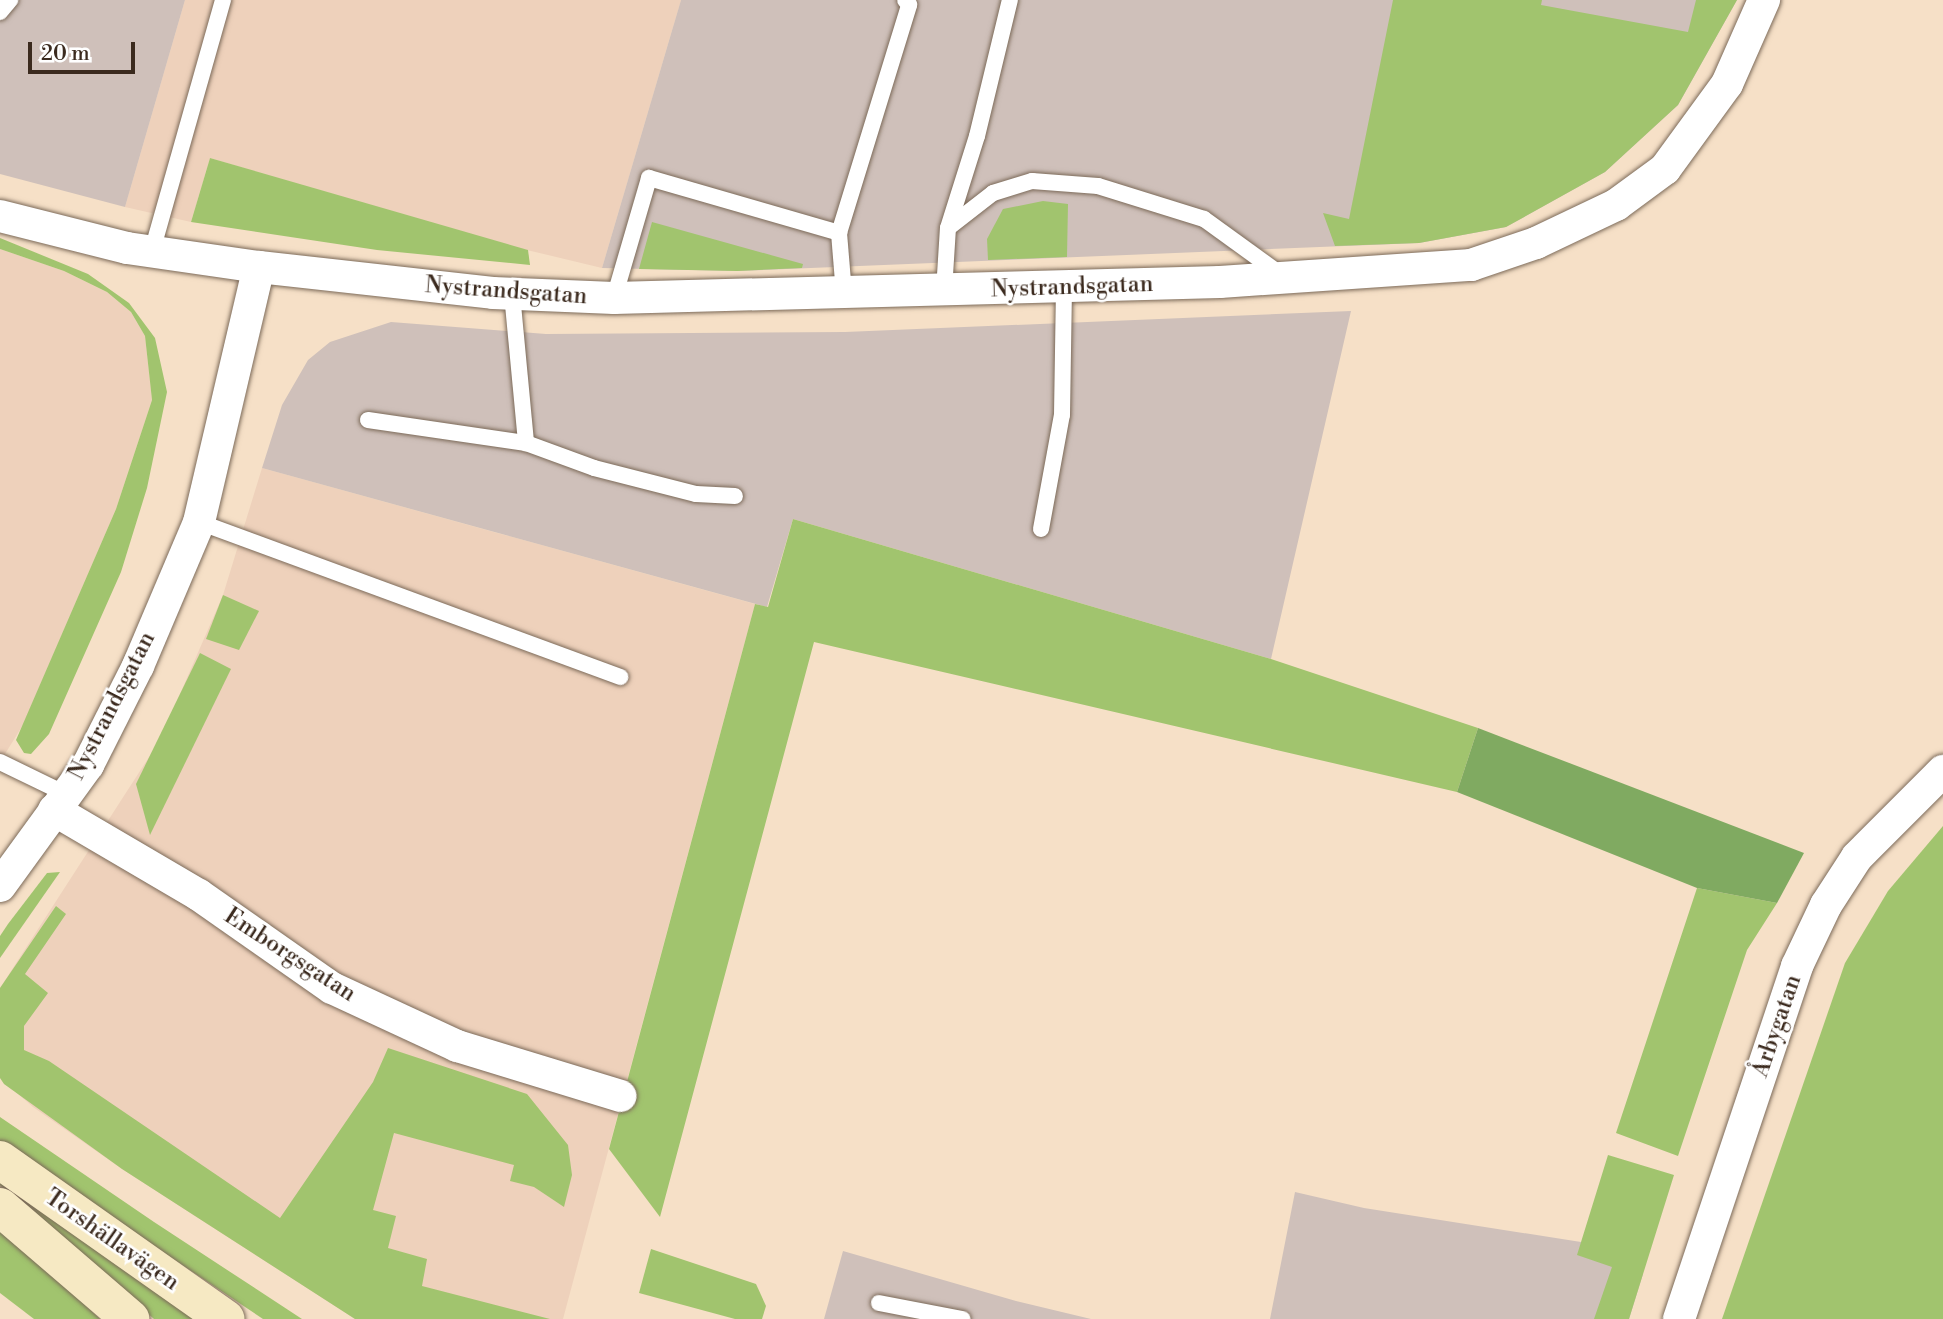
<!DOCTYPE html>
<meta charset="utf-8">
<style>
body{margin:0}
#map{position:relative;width:1943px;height:1319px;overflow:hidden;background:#f6e0c7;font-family:"Libre Bodoni",serif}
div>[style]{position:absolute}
.built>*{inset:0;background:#eed1bb}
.industrial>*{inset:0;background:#cfc0ba}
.green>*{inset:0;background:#a1c46e}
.forest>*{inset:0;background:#80aa61}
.roads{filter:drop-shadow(0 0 2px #7c6a59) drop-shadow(0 0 2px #7c6a59)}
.service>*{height:16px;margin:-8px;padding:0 8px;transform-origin:8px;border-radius:8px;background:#fff}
.minor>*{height:32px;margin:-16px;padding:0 16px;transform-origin:16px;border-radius:16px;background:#fff}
.secondary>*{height:38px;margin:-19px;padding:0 19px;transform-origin:19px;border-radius:19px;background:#f6e9c3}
span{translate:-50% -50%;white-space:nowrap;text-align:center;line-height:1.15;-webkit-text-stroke:5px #fff;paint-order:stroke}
.street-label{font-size:23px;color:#3b2a1e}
.scale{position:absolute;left:28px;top:42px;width:107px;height:32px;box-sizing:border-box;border:4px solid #3b2a1e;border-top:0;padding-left:9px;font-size:21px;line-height:24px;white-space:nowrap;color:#3b2a1e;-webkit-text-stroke:5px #fff;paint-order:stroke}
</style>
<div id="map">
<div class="built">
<i style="clip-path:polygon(185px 0,681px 0,602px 268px,473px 237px,210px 158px,191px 222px,125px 207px)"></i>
<i style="clip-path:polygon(0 249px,64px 271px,107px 292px,131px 312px,145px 336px,152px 400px,116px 509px,23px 725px,0 762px)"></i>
<i style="clip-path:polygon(262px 468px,755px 604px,563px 1319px,355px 1319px,122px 1169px,33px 1107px,0 1078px,0 988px,160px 740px,223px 595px)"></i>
</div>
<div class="industrial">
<i style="clip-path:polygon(0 0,185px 0,125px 207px,0 174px)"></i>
<i style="clip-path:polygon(681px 0,1737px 0,1678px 105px,1605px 172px,1506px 227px,1419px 243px,737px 271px,602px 268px)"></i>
<i style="clip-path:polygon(1351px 311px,1271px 659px,793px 519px,767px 607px,262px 468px,282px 405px,308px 360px,330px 342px,391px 322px,546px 334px,845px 332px)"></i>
<i style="clip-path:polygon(1295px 1192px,1364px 1208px,1581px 1242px,1643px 1274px,1629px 1319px,1270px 1319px)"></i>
<i style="clip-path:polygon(843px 1251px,1016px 1301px,1091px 1319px,824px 1319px)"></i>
</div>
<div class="green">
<i style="clip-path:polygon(1393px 0,1542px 0,1541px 5px,1688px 32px,1696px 0,1737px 0,1678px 105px,1605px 172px,1506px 227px,1419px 243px,1335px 246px,1323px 213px,1349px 219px)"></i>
<i style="clip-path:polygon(210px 158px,528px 250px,530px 265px,377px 250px,191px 222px)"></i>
<i style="clip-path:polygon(1043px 201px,1068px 204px,1067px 257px,988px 260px,987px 239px,1003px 209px)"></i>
<i style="clip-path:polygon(652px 222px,803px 264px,802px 268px,737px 271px,639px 269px)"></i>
<i style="clip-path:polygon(0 238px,88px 274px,129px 303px,155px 338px,167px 392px,147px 488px,121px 572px,49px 734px,31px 754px,24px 753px,16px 740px,116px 509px,152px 400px,145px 336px,131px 312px,107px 292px,64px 271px,0 249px)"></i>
<i style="clip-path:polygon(793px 519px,1271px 659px,1478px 728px,1457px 792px,814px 642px,660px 1217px,609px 1149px,755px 604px,768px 607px)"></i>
<i style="clip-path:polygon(223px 595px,259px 611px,239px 650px,206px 639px)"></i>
<i style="clip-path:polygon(200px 653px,231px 669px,150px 835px,136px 784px)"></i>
<i style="clip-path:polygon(1943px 826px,1943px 1319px,1722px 1319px,1845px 963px,1888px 891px)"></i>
<i style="clip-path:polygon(60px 872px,0 958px,0 936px,8px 924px,47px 873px)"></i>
<i style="clip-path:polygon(1697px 888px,1777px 903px,1747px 950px,1678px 1156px,1616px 1133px)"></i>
<i style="clip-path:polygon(56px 906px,66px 914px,25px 974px,48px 993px,24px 1026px,24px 1050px,49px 1061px,280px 1218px,373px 1082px,388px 1048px,527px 1094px,568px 1145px,572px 1175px,564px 1207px,534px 1187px,510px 1181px,514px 1165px,394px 1133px,373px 1210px,396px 1216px,388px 1248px,427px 1259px,422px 1286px,550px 1319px,355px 1319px,122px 1169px,4px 1084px,0 1078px,0 988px)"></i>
<i style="clip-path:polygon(0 1117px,154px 1222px,302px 1319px,263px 1319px,0 1143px)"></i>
<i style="clip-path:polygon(1608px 1155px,1674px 1175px,1629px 1319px,1594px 1319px,1612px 1267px,1577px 1255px)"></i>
<i style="clip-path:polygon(0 1176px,201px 1319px,154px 1319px,0 1185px)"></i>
<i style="clip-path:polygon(0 1230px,24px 1248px,100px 1319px,34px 1319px,0 1293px)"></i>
<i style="clip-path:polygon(651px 1249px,756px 1284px,766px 1306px,762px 1319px,735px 1319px,639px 1293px)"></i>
</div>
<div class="forest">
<i style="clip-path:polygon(1478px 728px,1804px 853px,1777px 903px,1697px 888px,1457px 792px)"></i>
</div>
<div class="roads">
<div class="service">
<i style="left:0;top:12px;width:16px;rotate:-50deg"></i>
<i style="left:948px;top:228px;width:57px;rotate:-37.9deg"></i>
<i style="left:993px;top:193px;width:41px;rotate:-17.1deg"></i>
<i style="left:1032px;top:181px;width:66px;rotate:4.3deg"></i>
<i style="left:1098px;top:186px;width:111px;rotate:17.3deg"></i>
<i style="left:1204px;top:219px;width:94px;rotate:35.9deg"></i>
<i style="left:839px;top:233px;width:239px;rotate:-72.9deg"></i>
<i style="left:909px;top:5px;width:6px;rotate:-129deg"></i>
<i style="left:152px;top:251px;width:261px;rotate:-74.2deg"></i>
<i style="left:944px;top:291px;width:63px;rotate:-86.4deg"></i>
<i style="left:948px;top:228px;width:96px;rotate:-72.5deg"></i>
<i style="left:977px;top:136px;width:140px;rotate:-76.4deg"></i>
<i style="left:512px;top:294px;width:150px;rotate:84.6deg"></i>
<i style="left:614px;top:298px;width:125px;rotate:-73.7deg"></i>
<i style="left:649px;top:178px;width:198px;rotate:16.1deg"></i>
<i style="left:839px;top:233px;width:61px;rotate:85.3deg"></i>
<i style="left:368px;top:420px;width:160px;rotate:8.3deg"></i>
<i style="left:526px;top:443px;width:72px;rotate:20.2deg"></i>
<i style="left:594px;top:468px;width:105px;rotate:14.3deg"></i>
<i style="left:696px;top:494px;width:39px;rotate:3deg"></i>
<i style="left:199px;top:522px;width:449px;rotate:20.2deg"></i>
<i style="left:1041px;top:529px;width:116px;rotate:-79.6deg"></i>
<i style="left:1062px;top:415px;width:128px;rotate:-89.1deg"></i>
<i style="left:0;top:762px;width:73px;rotate:25.9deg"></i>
<i style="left:879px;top:1303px;width:85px;rotate:10.9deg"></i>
</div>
<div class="minor">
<i style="left:0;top:216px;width:131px;rotate:14.1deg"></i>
<i style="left:127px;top:248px;width:133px;rotate:8.2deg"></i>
<i style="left:259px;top:267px;width:235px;rotate:6.3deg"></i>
<i style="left:493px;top:293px;width:121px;rotate:2.4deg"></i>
<i style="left:614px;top:298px;width:606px;rotate:-1.51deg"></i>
<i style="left:1220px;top:282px;width:252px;rotate:-3.9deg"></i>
<i style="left:1471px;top:265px;width:69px;rotate:-18.7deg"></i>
<i style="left:1536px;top:243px;width:89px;rotate:-25.4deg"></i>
<i style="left:1616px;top:205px;width:61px;rotate:-36.3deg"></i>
<i style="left:1665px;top:169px;width:105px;rotate:-53.9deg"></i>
<i style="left:1727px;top:84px;width:92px;rotate:-66.2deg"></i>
<i style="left:54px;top:810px;width:168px;rotate:30.4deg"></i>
<i style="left:199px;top:895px;width:162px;rotate:35deg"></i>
<i style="left:332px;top:988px;width:138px;rotate:24.9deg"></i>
<i style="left:457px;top:1046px;width:171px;rotate:17deg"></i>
<i style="left:0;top:886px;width:150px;rotate:-54deg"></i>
<i style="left:88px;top:765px;width:111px;rotate:-63.2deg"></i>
<i style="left:138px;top:666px;width:156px;rotate:-67deg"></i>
<i style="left:199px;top:522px;width:262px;rotate:-76.8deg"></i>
<i style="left:1679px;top:1319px;width:372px;rotate:-71.5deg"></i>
<i style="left:1797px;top:966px;width:68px;rotate:-64.6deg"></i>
<i style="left:1826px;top:905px;width:57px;rotate:-57.1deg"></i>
<i style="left:1857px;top:857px;width:122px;rotate:-45deg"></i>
</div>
<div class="secondary">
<i style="left:0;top:1160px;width:276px;rotate:35.2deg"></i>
<i style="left:0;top:1207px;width:172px;rotate:40.7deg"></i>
</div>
</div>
<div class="street-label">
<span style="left:1072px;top:287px;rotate:-2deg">Nystrandsgatan</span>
<span style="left:506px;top:291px;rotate:4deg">Nystrandsgatan</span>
<span style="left:112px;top:706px;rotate:-63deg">Nystrandsgatan</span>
<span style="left:290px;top:955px;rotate:33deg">Emborgsgatan</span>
<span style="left:1777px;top:1026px;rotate:-71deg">Årbygatan</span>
<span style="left:112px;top:1240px;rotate:35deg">Torshällavägen</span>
</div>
<div class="scale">20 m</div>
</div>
